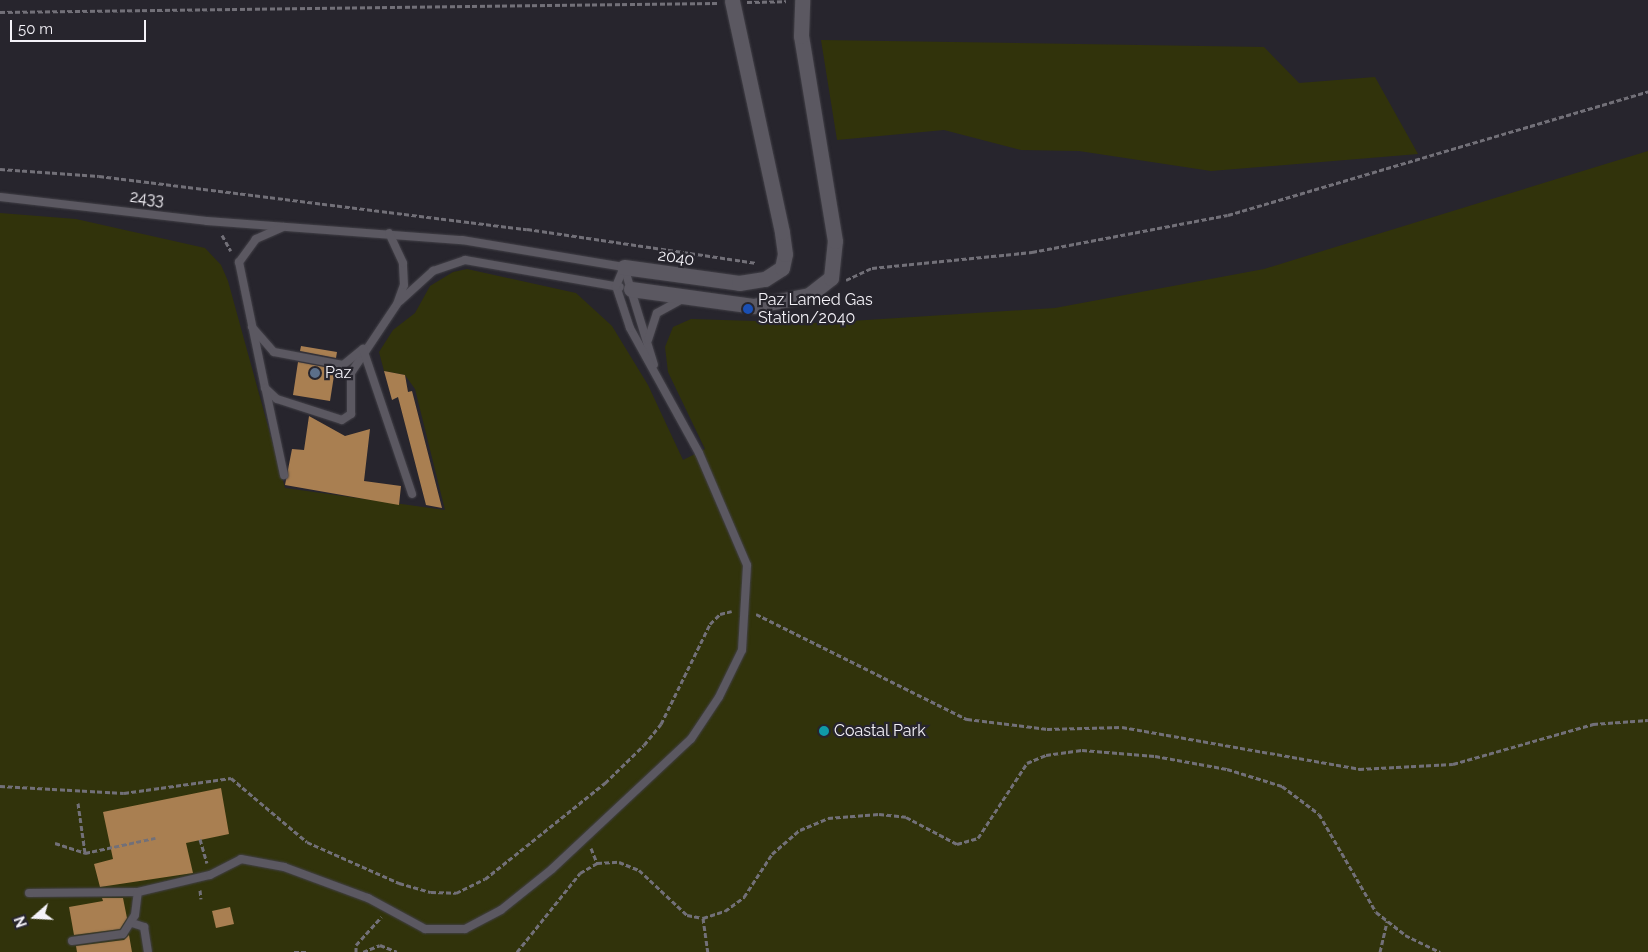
<!DOCTYPE html>
<style>
body{margin:0}
#map{position:relative;width:1648px;height:952px;overflow:hidden;background:#27252d;font-family:Raleway,sans-serif}
div>[style]{position:absolute}
.green>*{inset:0;background:#31330b}
.building>*{inset:0;background:#a97f51}
.path>*{height:3px;margin-top:-1.5px;transform-origin:0;background:repeating-linear-gradient(90deg,#727078 0 5px,transparent 0 7.5px)}
.roads{filter:drop-shadow(0 0 1px #424047) drop-shadow(0 0 1px #424047)}
.lane>*{height:8px;margin:-4px;padding:0 4px;transform-origin:4px;border-radius:4px;background:#5b5861}
.street>*{height:15px;margin:-7.5px;padding:0 7.5px;transform-origin:7.5px;border-radius:7.5px;background:#5b5861}
.dots>*{width:14px;height:14px;translate:-50% -50%;box-sizing:border-box;border:2px solid #27252d;border-radius:50%}
span{translate:-50% -50%;white-space:nowrap;text-align:center;line-height:1.15;-webkit-text-stroke:4.5px #27252d;paint-order:stroke}
.street-label{font-size:16px;color:#f4f2f8}
.poi-label{font-size:16px;color:#f4f2f8}
.left{translate:0 -50%;text-align:left}
.north{position:absolute;left:10px;top:892px;width:50px;height:50px;-webkit-text-stroke:4px #27252d;paint-order:stroke;rotate:251deg;font-size:14px;font-weight:700;line-height:20px;text-align:center;color:#f4f2f8}
.north::after{content:'';display:block;margin:auto;width:18px;height:22px;background:#f4f2f8;clip-path:polygon(50% 0,100% 100%,50% 72%,0 100%)}
.scale{position:absolute;left:10px;top:20px;width:136px;height:22px;box-sizing:border-box;border:2px solid #f4f2f8;border-top:0;padding-left:6px;font-size:15px;line-height:18px;white-space:nowrap;color:#f4f2f8;-webkit-text-stroke:4px #27252d;paint-order:stroke}
</style>
<div id="map">
<div class="green">
<i style="clip-path:polygon(821px 40px,1264px 47px,1299px 83px,1375px 77px,1418px 154px,1211px 171px,1079px 151px,1021px 150px,944px 130px,837px 140px)"></i>
<i style="clip-path:polygon(1648px 151px,1648px 952px,0 952px,0 213px,76px 219px,205px 248px,221px 265px,228px 281px,285px 488px,445px 510px,415px 389px,405px 375px,384px 371px,379px 352px,393px 330px,415px 313px,430px 286px,453px 272px,467px 269px,576px 293px,612px 326px,648px 385px,683px 460px,705px 449px,668px 372px,665px 347px,673px 327px,691px 319px,820px 323px,1055px 308px,1264px 269px)"></i>
</div>
<div class="building">
<i style="clip-path:polygon(301px 346px,337px 352px,336px 358px,300px 351px)"></i>
<i style="clip-path:polygon(298px 362px,335px 369px,330px 401px,293px 395px)"></i>
<i style="clip-path:polygon(384px 371px,405px 375px,408px 392px,412px 391px,442px 508px,426px 505px,398px 397px,392px 400px)"></i>
<i style="clip-path:polygon(309px 416px,345px 436px,370px 429px,364px 481px,401px 486px,399px 505px,285px 485px,292px 449px,304px 450px)"></i>
<i style="clip-path:polygon(221px 788px,229px 834px,186px 843px,193px 873px,100px 887px,94px 864px,113px 859px,103px 812px)"></i>
<i style="clip-path:polygon(102px 898px,123px 898px,127px 918px,120px 929px,74px 935px,69px 907px,103px 901px)"></i>
<i style="clip-path:polygon(230px 907px,234px 924px,216px 928px,212px 911px)"></i>
<i style="clip-path:polygon(129px 935px,132px 952px,77px 952px,76px 946px,124px 940px)"></i>
</div>
<div class="path">
<i style="left:747px;top:2px;width:39px;rotate:-1deg"></i>
<i style="left:0;top:12px;width:718px;rotate:-0.72deg"></i>
<i style="left:0;top:169px;width:99px;rotate:4deg"></i>
<i style="left:99px;top:176px;width:431px;rotate:7.1deg"></i>
<i style="left:527px;top:229px;width:232px;rotate:8.4deg"></i>
<i style="left:222px;top:235px;width:18px;rotate:61deg"></i>
<i style="left:846px;top:280px;width:29px;rotate:-25deg"></i>
<i style="left:872px;top:268px;width:161px;rotate:-5.7deg"></i>
<i style="left:1032px;top:252px;width:199px;rotate:-10.7deg"></i>
<i style="left:1228px;top:215px;width:438px;rotate:-16.4deg"></i>
<i style="left:756px;top:614px;width:236px;rotate:26.5deg"></i>
<i style="left:967px;top:719px;width:81px;rotate:7.1deg"></i>
<i style="left:1047px;top:729px;width:75px;rotate:-1.5deg"></i>
<i style="left:1122px;top:727px;width:241px;rotate:10deg"></i>
<i style="left:1359px;top:769px;width:94px;rotate:-3deg"></i>
<i style="left:1453px;top:764px;width:146px;rotate:-15.9deg"></i>
<i style="left:1593px;top:724px;width:55px;rotate:-4.2deg"></i>
<i style="left:0;top:786px;width:124px;rotate:3.2deg"></i>
<i style="left:124px;top:793px;width:108px;rotate:-8deg"></i>
<i style="left:231px;top:778px;width:99px;rotate:40.1deg"></i>
<i style="left:307px;top:842px;width:101px;rotate:24deg"></i>
<i style="left:399px;top:883px;width:33px;rotate:16deg"></i>
<i style="left:431px;top:892px;width:25px;rotate:2deg"></i>
<i style="left:456px;top:893px;width:32px;rotate:-26deg"></i>
<i style="left:485px;top:879px;width:154px;rotate:-38.7deg"></i>
<i style="left:605px;top:783px;width:54px;rotate:-44.3deg"></i>
<i style="left:644px;top:745px;width:27px;rotate:-51deg"></i>
<i style="left:661px;top:724px;width:111px;rotate:-63.9deg"></i>
<i style="left:710px;top:624px;width:14px;rotate:-45deg"></i>
<i style="left:720px;top:614px;width:12px;rotate:-14deg"></i>
<i style="left:78px;top:803px;width:50px;rotate:82deg"></i>
<i style="left:200px;top:839px;width:25px;rotate:74deg"></i>
<i style="left:55px;top:843px;width:32px;rotate:18deg"></i>
<i style="left:85px;top:853px;width:72px;rotate:-12.1deg"></i>
<i style="left:591px;top:848px;width:16px;rotate:68deg"></i>
<i style="left:200px;top:890px;width:9px;rotate:84deg"></i>
<i style="left:703px;top:918px;width:34px;rotate:82deg"></i>
<i style="left:294px;top:952px;width:14px"></i>
<i style="left:356px;top:952px;width:7px;rotate:-90deg"></i>
<i style="left:356px;top:945px;width:38px;rotate:-48deg"></i>
<i style="left:363px;top:952px;width:18px;rotate:-22deg"></i>
<i style="left:380px;top:945px;width:18px;rotate:22deg"></i>
<i style="left:517px;top:952px;width:101px;rotate:-51.4deg"></i>
<i style="left:580px;top:873px;width:20px;rotate:-30deg"></i>
<i style="left:597px;top:863px;width:22px;rotate:-3deg"></i>
<i style="left:619px;top:862px;width:22px;rotate:22deg"></i>
<i style="left:639px;top:870px;width:66px;rotate:43.2deg"></i>
<i style="left:687px;top:915px;width:16px;rotate:11deg"></i>
<i style="left:703px;top:918px;width:23px;rotate:-18deg"></i>
<i style="left:725px;top:911px;width:24px;rotate:-36deg"></i>
<i style="left:744px;top:897px;width:51px;rotate:-56.9deg"></i>
<i style="left:772px;top:854px;width:37px;rotate:-41deg"></i>
<i style="left:800px;top:830px;width:30px;rotate:-23deg"></i>
<i style="left:828px;top:818px;width:51px;rotate:-4.5deg"></i>
<i style="left:879px;top:814px;width:27px;rotate:6deg"></i>
<i style="left:906px;top:817px;width:58px;rotate:27.9deg"></i>
<i style="left:957px;top:844px;width:22px;rotate:-16deg"></i>
<i style="left:978px;top:838px;width:90px;rotate:-56.8deg"></i>
<i style="left:1027px;top:763px;width:21px;rotate:-23deg"></i>
<i style="left:1046px;top:755px;width:36px;rotate:-8deg"></i>
<i style="left:1082px;top:750px;width:73px;rotate:4.7deg"></i>
<i style="left:1155px;top:756px;width:73px;rotate:10.2deg"></i>
<i style="left:1227px;top:769px;width:58px;rotate:17.2deg"></i>
<i style="left:1282px;top:786px;width:46px;rotate:37.1deg"></i>
<i style="left:1319px;top:814px;width:113px;rotate:59.8deg"></i>
<i style="left:1376px;top:912px;width:37px;rotate:38deg"></i>
<i style="left:1405px;top:935px;width:39px;rotate:26deg"></i>
<i style="left:1380px;top:952px;width:32px;rotate:-77deg"></i>
</div>
<div class="roads">
<div class="lane">
<i style="left:0;top:197px;width:208px;rotate:6.6deg"></i>
<i style="left:207px;top:221px;width:256px;rotate:4.3deg"></i>
<i style="left:462px;top:240px;width:164px;rotate:9.5deg"></i>
<i style="left:283px;top:227px;width:30px;rotate:156deg"></i>
<i style="left:256px;top:239px;width:29px;rotate:126deg"></i>
<i style="left:239px;top:262px;width:129px;rotate:78.3deg"></i>
<i style="left:265px;top:388px;width:16px;rotate:43deg"></i>
<i style="left:277px;top:399px;width:68px;rotate:17.9deg"></i>
<i style="left:342px;top:420px;width:11px;rotate:-34deg"></i>
<i style="left:351px;top:414px;width:41px;rotate:-90deg"></i>
<i style="left:351px;top:373px;width:83px;rotate:-56.3deg"></i>
<i style="left:397px;top:304px;width:20px;rotate:-70deg"></i>
<i style="left:404px;top:285px;width:22px;rotate:-93deg"></i>
<i style="left:403px;top:263px;width:33px;rotate:-115deg"></i>
<i style="left:624px;top:267px;width:102px;rotate:73deg"></i>
<i style="left:400px;top:301px;width:45px;rotate:-42.3deg"></i>
<i style="left:433px;top:271px;width:34px;rotate:-19deg"></i>
<i style="left:465px;top:260px;width:157px;rotate:9.9deg"></i>
<i style="left:252px;top:327px;width:33px;rotate:49deg"></i>
<i style="left:274px;top:352px;width:70px;rotate:10.7deg"></i>
<i style="left:343px;top:365px;width:26px;rotate:-39deg"></i>
<i style="left:363px;top:349px;width:153px;rotate:71.3deg"></i>
<i style="left:648px;top:340px;width:28px;rotate:-72deg"></i>
<i style="left:657px;top:313px;width:26px;rotate:-29deg"></i>
<i style="left:266px;top:391px;width:86px;rotate:77.9deg"></i>
<i style="left:29px;top:893px;width:109px;rotate:-0.5deg"></i>
<i style="left:138px;top:892px;width:74px;rotate:-13.3deg"></i>
<i style="left:210px;top:875px;width:35px;rotate:-27deg"></i>
<i style="left:241px;top:859px;width:44px;rotate:10.5deg"></i>
<i style="left:284px;top:867px;width:90px;rotate:20.3deg"></i>
<i style="left:368px;top:898px;width:65px;rotate:28.5deg"></i>
<i style="left:425px;top:929px;width:40px"></i>
<i style="left:465px;top:929px;width:41px;rotate:-27.8deg"></i>
<i style="left:501px;top:910px;width:65px;rotate:-38.8deg"></i>
<i style="left:552px;top:869px;width:190px;rotate:-43.1deg"></i>
<i style="left:691px;top:739px;width:50px;rotate:-56.3deg"></i>
<i style="left:719px;top:697px;width:52px;rotate:-63.9deg"></i>
<i style="left:742px;top:650px;width:85px;rotate:-86.6deg"></i>
<i style="left:747px;top:565px;width:122px;rotate:-113.2deg"></i>
<i style="left:699px;top:453px;width:143px;rotate:-118.9deg"></i>
<i style="left:630px;top:328px;width:44px;rotate:-108.4deg"></i>
<i style="left:616px;top:286px;width:21px;rotate:-67deg"></i>
<i style="left:132px;top:923px;width:13px;rotate:18deg"></i>
<i style="left:144px;top:927px;width:25px;rotate:81deg"></i>
<i style="left:72px;top:941px;width:51px;rotate:-7.8deg"></i>
<i style="left:123px;top:934px;width:22px;rotate:-58deg"></i>
<i style="left:135px;top:915px;width:23px;rotate:-83deg"></i>
</div>
<div class="street">
<i style="left:624px;top:267px;width:116px;rotate:7.9deg"></i>
<i style="left:739px;top:283px;width:26px;rotate:-9deg"></i>
<i style="left:765px;top:279px;width:20px;rotate:-33deg"></i>
<i style="left:782px;top:268px;width:14px;rotate:-78deg"></i>
<i style="left:785px;top:254px;width:22px;rotate:-98deg"></i>
<i style="left:782px;top:232px;width:237px;rotate:-102.2deg"></i>
<i style="left:631px;top:289px;width:123px;rotate:7.9deg"></i>
<i style="left:753px;top:306px;width:57px;rotate:-11.1deg"></i>
<i style="left:809px;top:295px;width:28px;rotate:-38deg"></i>
<i style="left:831px;top:278px;width:37px;rotate:-84deg"></i>
<i style="left:835px;top:241px;width:208px;rotate:-99.4deg"></i>
<i style="left:801px;top:36px;width:36px;rotate:-88deg"></i>
</div>
</div>
<div class="dots">
<i style="left:748px;top:309px;background:#1a4fb4"></i>
<i style="left:315px;top:373px;background:#5c6f8a"></i>
<i style="left:824px;top:731px;background:#0f9aa8"></i>
</div>
<div class="street-label">
<span style="left:147px;top:199px;rotate:7deg">2433</span>
<span style="left:676px;top:258px;rotate:8deg">2040</span>
</div>
<div class="poi-label">
<span class="left" style="left:758px;top:309px">Paz Lamed Gas<br>Station/2040</span>
<span class="left" style="left:325px;top:373px">Paz</span>
<span class="left" style="left:834px;top:731px">Coastal Park</span>
</div>
<div class="north">N</div>
<div class="scale">50 m</div>
</div>
